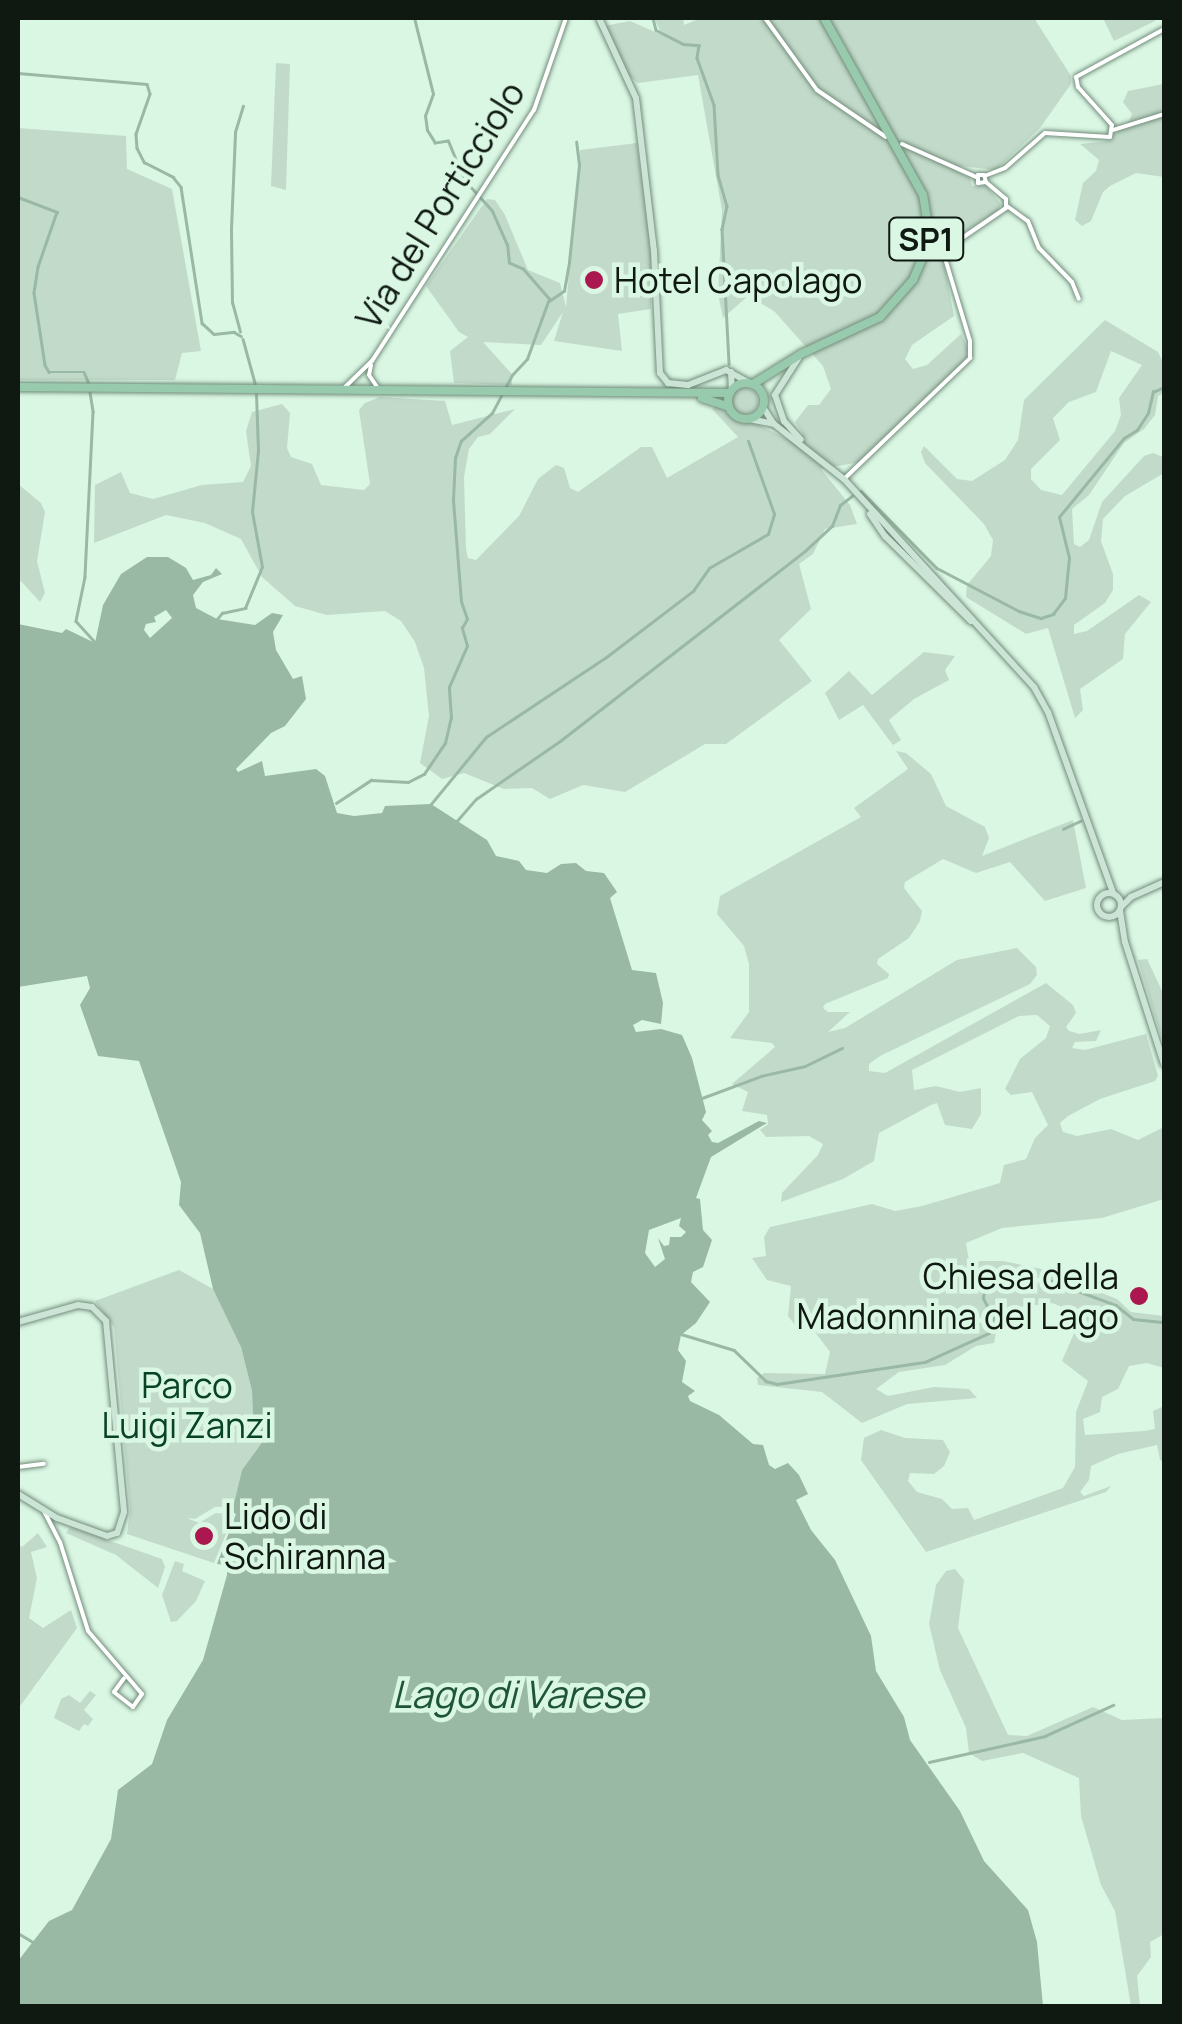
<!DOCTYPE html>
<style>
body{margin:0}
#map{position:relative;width:1182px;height:2024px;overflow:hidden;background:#daf7e4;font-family:Manrope,sans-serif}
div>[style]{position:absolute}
.green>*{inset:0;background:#c2daca}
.round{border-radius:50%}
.water>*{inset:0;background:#99b9a4}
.stream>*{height:2.5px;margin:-1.25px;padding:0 1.25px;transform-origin:1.25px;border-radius:1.25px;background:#99b9a4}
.roads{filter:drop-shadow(0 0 2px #728c7a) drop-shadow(0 0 2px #728c7a)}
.street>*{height:4px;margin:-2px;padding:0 2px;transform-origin:2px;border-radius:2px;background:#fff}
.secondary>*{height:6px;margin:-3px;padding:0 3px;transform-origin:3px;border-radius:3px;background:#cce4d6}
.secondary>.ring{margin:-3px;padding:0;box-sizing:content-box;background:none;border:6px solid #cce4d6;border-radius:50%}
.primary>*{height:8px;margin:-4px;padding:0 4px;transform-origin:4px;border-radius:4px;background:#98caad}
.primary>.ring{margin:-4px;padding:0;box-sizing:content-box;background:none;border:8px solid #98caad;border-radius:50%}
.dots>*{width:28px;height:28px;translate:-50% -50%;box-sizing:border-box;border:5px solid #daf7e4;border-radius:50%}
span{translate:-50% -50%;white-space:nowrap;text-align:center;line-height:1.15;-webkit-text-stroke:9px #daf7e4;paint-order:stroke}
.shield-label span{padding:2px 8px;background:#daf7e4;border:2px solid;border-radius:8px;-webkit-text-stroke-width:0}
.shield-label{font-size:32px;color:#0f1912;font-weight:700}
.street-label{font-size:35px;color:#0f1912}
.poi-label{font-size:35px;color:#0f1912}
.left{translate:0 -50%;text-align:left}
.right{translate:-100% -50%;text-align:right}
.park-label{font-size:35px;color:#084326}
.water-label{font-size:38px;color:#1f5537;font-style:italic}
.frame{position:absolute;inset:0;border:20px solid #0f1912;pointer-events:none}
</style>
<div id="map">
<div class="green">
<i style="clip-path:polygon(654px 18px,683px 18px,684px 25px,701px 18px,1034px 18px,1071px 76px,1071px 84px,1040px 128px,996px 170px,960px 166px,954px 170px,970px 177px,972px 186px,986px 186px,1001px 204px,998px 211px,941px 247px,954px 316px,912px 345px,905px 359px,913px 369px,927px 365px,961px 334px,968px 348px,967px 360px,860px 462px,821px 469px,850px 505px,857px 524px,825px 529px,813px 554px,799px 564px,811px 609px,779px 640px,812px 681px,726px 744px,705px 744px,625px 792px,583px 785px,550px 799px,532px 788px,504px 789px,464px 773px,442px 779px,420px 763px,429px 716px,424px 668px,415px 642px,401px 621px,385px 611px,327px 615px,295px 606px,262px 577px,241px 539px,205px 523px,166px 515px,94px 543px,95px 485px,121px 472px,130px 493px,153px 499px,202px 485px,243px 482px,251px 466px,246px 431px,252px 412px,282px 404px,290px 413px,287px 448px,291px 457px,312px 464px,321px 485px,364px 490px,370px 484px,359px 410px,365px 403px,380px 397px,445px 401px,452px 425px,515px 409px,490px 434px,478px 437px,469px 449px,464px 477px,466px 549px,468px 558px,476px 560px,519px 516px,538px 479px,556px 465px,564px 468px,570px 488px,578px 492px,641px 447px,652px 447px,667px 478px,738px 437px,712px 409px,717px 406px,735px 419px,753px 422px,795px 443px,803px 434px,795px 422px,808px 405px,819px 405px,831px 389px,823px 366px,774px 311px,748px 296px,723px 318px,718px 294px,722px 210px,698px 75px,638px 83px,625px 73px,604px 26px,630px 21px,662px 35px)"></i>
<i style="clip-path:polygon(1103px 18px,1154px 18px,1155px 21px,1114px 41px)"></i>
<i style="clip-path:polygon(276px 63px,290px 64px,286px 190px,271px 186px)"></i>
<i style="clip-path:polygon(1163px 84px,1164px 177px,1136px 173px,1110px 186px,1103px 192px,1091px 221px,1082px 226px,1075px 220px,1083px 183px,1096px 171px,1099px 160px,1080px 144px,1107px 141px,1129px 121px,1132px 114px,1123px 102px,1128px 91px)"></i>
<i style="clip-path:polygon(18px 128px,126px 136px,127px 169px,172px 189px,201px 351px,182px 353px,175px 380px,18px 380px)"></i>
<i style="clip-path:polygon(637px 143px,651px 252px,651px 309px,618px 314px,622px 351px,554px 341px,563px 312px,541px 345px,483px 342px,511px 373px,512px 385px,454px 383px,450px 351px,468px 337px,459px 332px,426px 286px,487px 199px,495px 200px,505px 215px,528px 270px,560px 283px,566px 307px,580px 150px)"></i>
<i style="clip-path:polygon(evenodd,1105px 320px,1158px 352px,1164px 364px,1164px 393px,1158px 396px,1155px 415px,1144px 429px,1124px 443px,1089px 495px,1072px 509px,1074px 544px,1080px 547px,1089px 540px,1102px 502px,1144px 456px,1153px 453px,1163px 457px,1164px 473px,1125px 496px,1103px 519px,1101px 541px,1113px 574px,1113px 590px,1105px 603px,1074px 625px,1074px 634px,1087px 631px,1139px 595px,1151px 602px,1125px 634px,1123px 659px,1080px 689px,1083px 710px,1075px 718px,1048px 628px,1026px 634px,966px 597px,967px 585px,991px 556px,993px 540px,984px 524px,925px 463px,921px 452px,924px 446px,957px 479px,972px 481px,1005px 460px,1018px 440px,1024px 400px,1105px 320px,1111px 351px,1142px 365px,1119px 398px,1121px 415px,1115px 431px,1062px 495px,1041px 490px,1031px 479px,1031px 469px,1060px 440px,1053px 418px,1069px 402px,1096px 392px,1111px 351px)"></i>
<i class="round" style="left:732px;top:388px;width:26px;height:26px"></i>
<i style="clip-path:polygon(18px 484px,41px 503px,45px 512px,37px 561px,45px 593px,40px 602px,18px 578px)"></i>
<i style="clip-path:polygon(924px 652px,955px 656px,945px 670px,949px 680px,914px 699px,889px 720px,901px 740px,893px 745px,863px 705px,839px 720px,825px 693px,849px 671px,872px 695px)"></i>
<i style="clip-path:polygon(896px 751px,906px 753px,931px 774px,946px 806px,985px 827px,989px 838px,982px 856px,1073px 820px,1086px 888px,1045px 901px,1010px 862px,976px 873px,943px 859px,905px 882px,904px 888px,922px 911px,920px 921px,909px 938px,878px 959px,877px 964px,889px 974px,888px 978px,825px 1004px,823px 1008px,828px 1012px,850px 1012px,828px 1032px,845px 1028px,957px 960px,1017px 948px,1036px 967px,1037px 975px,1030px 984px,880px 1056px,869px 1064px,869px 1071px,885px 1073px,1046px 983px,1073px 1005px,1076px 1013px,1066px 1027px,1069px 1031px,1080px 1034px,1101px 1030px,1096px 1041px,1075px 1042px,1072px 1048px,1085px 1050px,1146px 1034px,1158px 1076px,1155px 1081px,1100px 1099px,1068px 1116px,1060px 1123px,1063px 1132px,1077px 1136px,1111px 1129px,1138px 1140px,1164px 1127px,1164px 1199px,1102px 1218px,1002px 1228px,966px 1243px,969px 1261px,1003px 1261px,1042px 1269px,1117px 1299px,1131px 1312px,1164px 1316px,1164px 1368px,1147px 1363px,1129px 1366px,1118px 1389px,1102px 1397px,1100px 1412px,1083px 1419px,1085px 1435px,1144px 1431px,1155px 1429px,1153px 1411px,1164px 1406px,1164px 1462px,1160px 1460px,1157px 1445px,1118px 1454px,1091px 1466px,1089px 1480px,1080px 1492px,1084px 1496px,1111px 1486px,1106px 1492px,926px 1552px,861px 1460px,864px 1438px,881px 1430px,905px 1438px,943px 1440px,950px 1452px,944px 1466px,934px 1474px,910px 1473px,908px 1481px,917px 1492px,942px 1499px,952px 1509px,968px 1508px,974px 1520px,1063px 1488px,1075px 1467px,1076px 1412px,1088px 1381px,1062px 1361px,1082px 1315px,1052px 1303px,1001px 1310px,994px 1343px,976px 1346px,945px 1365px,899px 1372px,876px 1389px,888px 1396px,934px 1387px,969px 1389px,977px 1398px,907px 1404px,862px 1423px,822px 1392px,758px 1385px,757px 1378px,764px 1373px,825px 1374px,830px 1352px,815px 1332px,795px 1325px,788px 1316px,791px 1286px,767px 1280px,752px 1258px,766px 1256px,764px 1237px,770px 1227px,872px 1204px,895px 1211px,922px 1206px,1000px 1183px,1004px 1165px,1026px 1159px,1035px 1138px,1048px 1125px,1032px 1092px,1011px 1095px,1005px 1089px,1020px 1059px,1046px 1038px,1050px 1026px,1037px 1015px,1019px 1016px,912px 1070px,914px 1090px,936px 1086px,960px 1092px,981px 1088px,981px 1114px,972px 1129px,945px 1125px,937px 1103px,931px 1105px,879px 1133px,874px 1161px,843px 1179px,781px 1202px,782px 1193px,818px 1155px,823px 1144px,809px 1136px,766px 1137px,760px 1130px,768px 1124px,767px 1115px,742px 1111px,748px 1092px,732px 1084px,775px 1047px,772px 1043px,730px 1038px,749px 1012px,749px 964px,744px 946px,717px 914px,720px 896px,861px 817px,854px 808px,908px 769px)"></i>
<i style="clip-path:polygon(1147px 959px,1164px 995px,1164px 1046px,1138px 960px)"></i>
<i style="clip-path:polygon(179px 1270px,213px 1289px,227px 1313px,241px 1347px,252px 1391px,253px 1419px,263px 1441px,242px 1470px,234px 1506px,215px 1507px,195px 1519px,187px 1518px,199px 1523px,216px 1513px,234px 1515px,214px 1563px,127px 1534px,130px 1510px,114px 1327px,95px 1301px)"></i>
<i style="clip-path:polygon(70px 1527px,162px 1559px,165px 1567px,158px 1588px,116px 1555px,66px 1533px)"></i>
<i style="clip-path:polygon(38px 1533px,47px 1547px,31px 1552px,37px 1578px,29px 1618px,43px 1628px,71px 1610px,77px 1628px,18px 1709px,18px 1544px,22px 1547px)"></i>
<i style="clip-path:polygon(175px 1561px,184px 1564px,182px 1571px,205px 1581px,196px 1601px,177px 1621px,171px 1622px,162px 1595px)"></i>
<i style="clip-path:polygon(955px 1569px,964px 1580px,958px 1628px,1008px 1735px,1027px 1736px,1093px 1707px,1122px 1720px,1164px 1718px,1164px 1934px,1150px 1942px,1151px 1957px,1137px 1976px,1140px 2006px,1131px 2006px,1115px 1911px,1101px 1885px,1081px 1816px,1079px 1778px,1023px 1753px,982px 1761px,969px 1753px,966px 1728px,940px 1670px,929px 1624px,936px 1585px,946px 1571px)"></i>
<i style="clip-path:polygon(90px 1691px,96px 1695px,84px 1710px,93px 1719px,88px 1726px,84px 1724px,79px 1731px,54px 1718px,61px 1699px,69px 1695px,80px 1703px)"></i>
</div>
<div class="water">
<i style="clip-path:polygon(evenodd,147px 557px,168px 557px,186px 568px,193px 580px,211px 575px,216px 568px,222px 574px,203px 582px,193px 595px,196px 608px,217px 619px,255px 625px,272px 613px,283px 615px,273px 632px,276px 650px,293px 679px,302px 676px,306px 699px,285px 726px,271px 733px,236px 769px,238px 772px,262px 761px,265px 776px,316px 769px,325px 776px,337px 813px,354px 816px,382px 813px,385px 806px,431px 804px,487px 840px,496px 856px,519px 861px,526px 870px,547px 873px,561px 864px,576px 863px,586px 871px,604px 873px,617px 892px,610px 898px,632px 970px,656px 973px,663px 1003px,661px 1024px,642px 1020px,633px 1025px,636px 1032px,661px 1029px,682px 1035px,692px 1058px,706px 1112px,702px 1120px,712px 1131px,708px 1135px,712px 1142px,718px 1143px,759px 1121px,767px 1123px,711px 1157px,696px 1198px,700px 1199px,703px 1230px,712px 1240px,703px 1267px,693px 1272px,691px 1282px,710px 1302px,696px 1323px,681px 1335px,678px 1350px,686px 1361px,682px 1382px,695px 1391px,688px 1396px,690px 1401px,719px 1415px,753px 1444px,763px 1445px,769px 1465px,775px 1469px,788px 1463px,799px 1475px,808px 1494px,796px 1500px,811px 1530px,835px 1560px,871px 1636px,876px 1671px,904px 1717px,910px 1740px,960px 1811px,984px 1861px,1028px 1910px,1037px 1942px,1043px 2006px,18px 2006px,18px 1961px,49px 1921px,72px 1910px,111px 1839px,118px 1790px,152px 1764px,167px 1720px,203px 1660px,227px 1575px,227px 1565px,217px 1564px,236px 1514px,232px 1512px,242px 1470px,263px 1441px,253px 1419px,252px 1391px,241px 1347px,213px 1289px,200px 1233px,179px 1205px,181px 1182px,139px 1061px,98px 1056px,80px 1005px,90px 988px,87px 976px,18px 987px,18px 624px,62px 633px,66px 629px,95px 643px,103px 605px,121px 574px,147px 557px,166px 610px,172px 618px,150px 638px,144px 630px,146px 624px,156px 622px,154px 617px,166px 610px,147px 557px,681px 1218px,679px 1226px,686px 1232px,681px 1237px,670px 1237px,669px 1245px,664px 1246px,658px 1238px,665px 1259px,655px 1267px,645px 1253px,649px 1230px,681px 1218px)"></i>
</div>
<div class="stream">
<i style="left:653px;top:18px;width:12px;rotate:76deg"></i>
<i style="left:656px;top:30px;width:30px;rotate:27deg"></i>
<i style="left:683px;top:44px;width:16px;rotate:4deg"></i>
<i style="left:699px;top:45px;width:13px;rotate:99deg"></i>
<i style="left:697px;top:58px;width:50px;rotate:70.1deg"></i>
<i style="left:714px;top:105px;width:70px;rotate:86.7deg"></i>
<i style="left:718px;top:175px;width:32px;rotate:74deg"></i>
<i style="left:727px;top:206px;width:24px;rotate:102deg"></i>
<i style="left:722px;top:229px;width:135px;rotate:87deg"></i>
<i style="left:18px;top:73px;width:129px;rotate:4.9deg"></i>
<i style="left:147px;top:84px;width:10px;rotate:73deg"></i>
<i style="left:150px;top:94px;width:42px;rotate:109.3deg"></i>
<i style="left:136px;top:134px;width:14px;rotate:86deg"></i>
<i style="left:137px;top:148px;width:16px;rotate:63deg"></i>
<i style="left:144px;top:162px;width:33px;rotate:27deg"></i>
<i style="left:173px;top:177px;width:13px;rotate:51deg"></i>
<i style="left:181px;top:187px;width:138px;rotate:81.2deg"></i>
<i style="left:202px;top:323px;width:16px;rotate:43deg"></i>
<i style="left:214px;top:334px;width:20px;rotate:-6deg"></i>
<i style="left:234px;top:332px;width:8px;rotate:30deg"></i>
<i style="left:18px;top:197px;width:42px;rotate:21deg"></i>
<i style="left:57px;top:212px;width:58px;rotate:109.1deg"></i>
<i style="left:38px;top:267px;width:26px;rotate:99deg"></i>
<i style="left:34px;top:293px;width:73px;rotate:81.3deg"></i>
<i style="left:45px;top:365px;width:8px;rotate:60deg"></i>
<i style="left:49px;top:372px;width:35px"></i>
<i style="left:84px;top:372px;width:13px;rotate:67deg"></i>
<i style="left:549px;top:301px;width:18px;rotate:-34deg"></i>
<i style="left:564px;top:291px;width:29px;rotate:-80deg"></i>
<i style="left:569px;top:262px;width:98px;rotate:-84.1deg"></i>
<i style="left:579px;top:165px;width:23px;rotate:-97deg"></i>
<i style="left:240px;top:332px;width:30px;rotate:-105deg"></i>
<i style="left:232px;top:303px;width:74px;rotate:-90.8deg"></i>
<i style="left:231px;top:229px;width:97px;rotate:-87.6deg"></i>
<i style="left:235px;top:132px;width:27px;rotate:-73deg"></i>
<i style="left:243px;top:339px;width:46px;rotate:74.7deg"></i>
<i style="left:90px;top:392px;width:20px;rotate:81deg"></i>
<i style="left:93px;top:412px;width:165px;rotate:92.8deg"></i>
<i style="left:85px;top:577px;width:45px;rotate:101.6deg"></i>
<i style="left:76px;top:621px;width:30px;rotate:48deg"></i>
<i style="left:861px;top:491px;width:108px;rotate:45.4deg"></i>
<i style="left:937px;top:568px;width:93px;rotate:27.7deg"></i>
<i style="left:1019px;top:611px;width:23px;rotate:18deg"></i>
<i style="left:1041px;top:618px;width:13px;rotate:-18deg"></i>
<i style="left:1053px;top:614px;width:20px;rotate:-53deg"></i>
<i style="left:1065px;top:598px;width:40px;rotate:-84.3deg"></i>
<i style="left:1069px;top:558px;width:42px;rotate:-103.7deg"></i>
<i style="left:1059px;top:517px;width:102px;rotate:-50.6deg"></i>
<i style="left:1124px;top:438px;width:15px;rotate:-32deg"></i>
<i style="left:1137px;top:430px;width:20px;rotate:-57deg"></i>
<i style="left:1148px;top:413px;width:22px;rotate:-77deg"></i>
<i style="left:1153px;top:392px;width:12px;rotate:-24deg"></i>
<i style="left:217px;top:619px;width:8px;rotate:-50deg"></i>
<i style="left:222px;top:613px;width:24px;rotate:-12deg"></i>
<i style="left:245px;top:608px;width:44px;rotate:-67.5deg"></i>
<i style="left:262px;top:567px;width:56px;rotate:-100.3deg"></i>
<i style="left:252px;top:512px;width:61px;rotate:-84.4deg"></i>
<i style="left:258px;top:451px;width:56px;rotate:-92deg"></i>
<i style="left:336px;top:803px;width:42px;rotate:-33.3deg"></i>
<i style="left:371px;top:780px;width:37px;rotate:3deg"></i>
<i style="left:408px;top:782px;width:18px;rotate:-27deg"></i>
<i style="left:424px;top:774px;width:37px;rotate:-56deg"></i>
<i style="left:445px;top:743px;width:26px;rotate:-77deg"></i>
<i style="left:451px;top:718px;width:31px;rotate:-94deg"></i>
<i style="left:449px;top:687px;width:45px;rotate:-66.3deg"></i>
<i style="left:467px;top:646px;width:19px;rotate:-106deg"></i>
<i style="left:462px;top:628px;width:10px;rotate:-61deg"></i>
<i style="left:467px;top:619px;width:18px;rotate:-109deg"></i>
<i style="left:461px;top:602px;width:102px;rotate:-94.5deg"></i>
<i style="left:453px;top:500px;width:42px;rotate:-87.3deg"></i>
<i style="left:455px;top:458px;width:18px;rotate:-71deg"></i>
<i style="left:461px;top:441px;width:42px;rotate:-42.1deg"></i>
<i style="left:492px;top:413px;width:43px;rotate:-62.2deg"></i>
<i style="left:512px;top:375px;width:22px;rotate:-47deg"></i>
<i style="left:527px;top:359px;width:64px;rotate:-69.9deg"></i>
<i style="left:549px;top:299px;width:40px;rotate:-131deg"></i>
<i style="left:523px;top:269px;width:15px;rotate:-157deg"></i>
<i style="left:509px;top:263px;width:18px;rotate:-96deg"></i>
<i style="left:507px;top:245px;width:37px;rotate:-114deg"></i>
<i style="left:492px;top:211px;width:42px;rotate:-132.1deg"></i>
<i style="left:464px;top:180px;width:42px;rotate:-112.3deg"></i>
<i style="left:448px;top:141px;width:13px;rotate:171deg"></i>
<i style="left:435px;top:143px;width:15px;rotate:-122deg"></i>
<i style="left:427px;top:130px;width:14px;rotate:-98deg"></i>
<i style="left:425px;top:116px;width:23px;rotate:-70deg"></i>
<i style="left:433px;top:94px;width:78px;rotate:-104deg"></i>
<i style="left:431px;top:804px;width:87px;rotate:-50.6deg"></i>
<i style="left:486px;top:737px;width:143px;rotate:-33.6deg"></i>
<i style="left:605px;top:658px;width:111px;rotate:-37.3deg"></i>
<i style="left:693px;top:591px;width:28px;rotate:-55deg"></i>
<i style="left:709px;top:568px;width:68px;rotate:-30deg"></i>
<i style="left:768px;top:534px;width:21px;rotate:-73deg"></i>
<i style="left:774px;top:514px;width:77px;rotate:-109.6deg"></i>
<i style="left:455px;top:823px;width:32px;rotate:-49deg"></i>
<i style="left:476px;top:799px;width:102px;rotate:-34.6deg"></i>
<i style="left:560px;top:741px;width:310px;rotate:-37.8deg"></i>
<i style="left:805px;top:551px;width:37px;rotate:-43deg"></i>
<i style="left:832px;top:526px;width:22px;rotate:-69deg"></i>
<i style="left:840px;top:505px;width:15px;rotate:-37deg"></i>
<i style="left:1063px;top:829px;width:19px;rotate:-25deg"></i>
<i style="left:702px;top:1098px;width:63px;rotate:-20.4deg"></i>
<i style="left:761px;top:1076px;width:45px;rotate:-12.8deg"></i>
<i style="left:805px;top:1066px;width:41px;rotate:-25.9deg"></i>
<i style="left:681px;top:1334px;width:55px;rotate:16.8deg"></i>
<i style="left:734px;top:1350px;width:45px;rotate:44.1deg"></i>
<i style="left:766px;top:1381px;width:11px;rotate:15deg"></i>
<i style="left:777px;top:1384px;width:150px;rotate:-8.5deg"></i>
<i style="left:925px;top:1362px;width:70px;rotate:-24.4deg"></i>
<i style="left:989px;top:1333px;width:16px;rotate:-75deg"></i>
<i style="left:993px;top:1318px;width:22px;rotate:-117deg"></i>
<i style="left:983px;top:1298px;width:18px;rotate:-81deg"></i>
<i style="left:986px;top:1280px;width:15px;rotate:-28deg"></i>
<i style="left:999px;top:1273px;width:53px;rotate:8.7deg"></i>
<i style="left:1051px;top:1281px;width:69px;rotate:20.3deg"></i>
<i style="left:1116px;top:1305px;width:22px;rotate:39deg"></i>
<i style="left:1133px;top:1319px;width:31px;rotate:6deg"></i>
<i style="left:929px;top:1762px;width:119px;rotate:-12.6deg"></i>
<i style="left:1045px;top:1736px;width:75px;rotate:-24.5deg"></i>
<i style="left:18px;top:1933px;width:17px;rotate:31deg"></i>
</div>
<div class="roads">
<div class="street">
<i style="left:765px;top:18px;width:89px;rotate:54.2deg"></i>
<i style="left:817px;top:90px;width:83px;rotate:34.3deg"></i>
<i style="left:1113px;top:130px;width:53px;rotate:-17.4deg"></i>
<i style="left:902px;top:144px;width:81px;rotate:24deg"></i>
<i style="left:987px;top:175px;width:19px;rotate:-21deg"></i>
<i style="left:1005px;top:168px;width:53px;rotate:-41.2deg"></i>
<i style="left:1045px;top:133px;width:65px;rotate:3.5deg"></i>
<i style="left:1110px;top:137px;width:12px;rotate:-81deg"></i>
<i style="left:1112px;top:125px;width:51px;rotate:-131.8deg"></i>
<i style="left:1078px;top:87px;width:10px;rotate:-101deg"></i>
<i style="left:1076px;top:77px;width:100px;rotate:-28.6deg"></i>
<i style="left:1007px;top:206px;width:26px;rotate:36deg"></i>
<i style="left:1028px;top:221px;width:29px;rotate:68deg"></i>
<i style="left:1039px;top:248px;width:47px;rotate:45.9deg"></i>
<i style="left:1072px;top:282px;width:18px;rotate:68deg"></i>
<i style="left:371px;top:365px;width:10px;rotate:101deg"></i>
<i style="left:369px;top:375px;width:14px;rotate:56deg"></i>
<i style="left:345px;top:387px;width:37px;rotate:-44deg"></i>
<i style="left:372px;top:361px;width:299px;rotate:-57.2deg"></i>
<i style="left:534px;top:110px;width:97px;rotate:-70.8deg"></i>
<i style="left:844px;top:479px;width:175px;rotate:-43.8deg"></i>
<i style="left:970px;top:358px;width:17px;rotate:-90deg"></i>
<i style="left:970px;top:341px;width:87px;rotate:-106.8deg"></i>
<i style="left:945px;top:258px;width:12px;rotate:-70deg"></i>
<i style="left:949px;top:247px;width:69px;rotate:-34.4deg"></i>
<i style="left:1006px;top:208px;width:9px;rotate:-90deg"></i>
<i style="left:1006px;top:199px;width:26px;rotate:-140deg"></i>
<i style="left:986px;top:182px;width:7px;rotate:-106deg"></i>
<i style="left:984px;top:175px;width:6px;rotate:180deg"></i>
<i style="left:978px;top:175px;width:8px;rotate:90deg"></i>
<i style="left:978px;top:183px;width:8px;rotate:-7deg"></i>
<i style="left:18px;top:1467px;width:26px;rotate:-7deg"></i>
<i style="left:44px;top:1511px;width:35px;rotate:63deg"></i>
<i style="left:60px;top:1542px;width:93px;rotate:72.5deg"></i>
<i style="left:88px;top:1631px;width:83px;rotate:49.4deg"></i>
<i style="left:142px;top:1694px;width:16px;rotate:125deg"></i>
<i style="left:133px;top:1707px;width:24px;rotate:-142deg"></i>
<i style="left:114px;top:1692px;width:17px;rotate:-54deg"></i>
</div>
<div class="secondary">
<i style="left:599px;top:18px;width:88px;rotate:65.2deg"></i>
<i style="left:636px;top:98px;width:154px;rotate:83.3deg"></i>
<i style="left:654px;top:251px;width:122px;rotate:87.2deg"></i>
<i style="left:660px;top:373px;width:13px;rotate:51deg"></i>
<i style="left:668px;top:383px;width:20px;rotate:6deg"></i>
<i style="left:688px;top:385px;width:41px;rotate:-21.5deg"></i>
<i style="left:726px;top:370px;width:26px;rotate:29deg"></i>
<i style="left:798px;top:359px;width:43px;rotate:122.6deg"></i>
<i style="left:775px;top:395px;width:28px;rotate:71deg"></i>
<i style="left:784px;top:421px;width:25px;rotate:48deg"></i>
<i style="left:731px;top:372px;width:18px;rotate:87deg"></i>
<i style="left:763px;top:407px;width:19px;rotate:58deg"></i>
<i style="left:749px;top:419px;width:25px;rotate:11deg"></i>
<i style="left:774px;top:424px;width:89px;rotate:38.2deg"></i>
<i style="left:844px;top:479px;width:282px;rotate:47.6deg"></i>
<i style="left:1034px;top:687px;width:29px;rotate:61deg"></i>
<i style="left:1048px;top:712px;width:192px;rotate:70.2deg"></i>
<i style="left:870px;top:514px;width:27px;rotate:56deg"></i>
<i style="left:885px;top:536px;width:121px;rotate:44.7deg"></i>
<i class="ring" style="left:1097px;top:893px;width:18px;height:18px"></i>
<i style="left:1122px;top:906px;width:13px;rotate:-45deg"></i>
<i style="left:1131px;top:897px;width:36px;rotate:-24deg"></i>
<i style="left:1120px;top:911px;width:31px;rotate:81deg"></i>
<i style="left:1125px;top:942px;width:128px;rotate:72.3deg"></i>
<i style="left:18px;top:1322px;width:62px;rotate:-15.8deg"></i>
<i style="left:78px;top:1305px;width:14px;rotate:8deg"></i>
<i style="left:92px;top:1307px;width:20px;rotate:45deg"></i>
<i style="left:106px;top:1321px;width:192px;rotate:84.6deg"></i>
<i style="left:124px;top:1512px;width:22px;rotate:108deg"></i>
<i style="left:117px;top:1533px;width:10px;rotate:163deg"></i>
<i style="left:107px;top:1536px;width:53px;rotate:-160.2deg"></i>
<i style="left:57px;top:1518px;width:46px;rotate:-148.4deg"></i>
</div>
<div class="primary">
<i class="ring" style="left:728px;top:383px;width:28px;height:28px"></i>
<i style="left:753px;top:384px;width:57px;rotate:-32deg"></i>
<i style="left:801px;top:354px;width:87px;rotate:-25.1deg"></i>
<i style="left:880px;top:317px;width:50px;rotate:-48.3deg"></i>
<i style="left:913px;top:280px;width:26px;rotate:-67deg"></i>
<i style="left:923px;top:256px;width:30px;rotate:-81deg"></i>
<i style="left:928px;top:226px;width:31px;rotate:-99deg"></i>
<i style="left:923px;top:195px;width:203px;rotate:-119.2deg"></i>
<i style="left:18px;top:387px;width:712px;rotate:0.48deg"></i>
<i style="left:702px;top:398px;width:28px;rotate:18deg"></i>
</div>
</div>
<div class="dots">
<i style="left:594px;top:280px;background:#aa184f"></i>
<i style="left:1139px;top:1296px;background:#aa184f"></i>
<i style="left:204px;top:1536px;background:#aa184f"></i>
</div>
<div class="shield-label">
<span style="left:926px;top:239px">SP1</span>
</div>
<div class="street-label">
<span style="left:440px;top:205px;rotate:-58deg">Via del Porticciolo</span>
</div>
<div class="poi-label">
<span class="left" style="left:614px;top:280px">Hotel Capolago</span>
<span class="right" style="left:1119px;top:1296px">Chiesa della<br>Madonnina del Lago</span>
<span class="left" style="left:224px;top:1536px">Lido di<br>Schiranna</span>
</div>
<div class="park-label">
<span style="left:187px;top:1405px">Parco<br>Luigi Zanzi</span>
</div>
<div class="water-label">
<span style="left:518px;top:1694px">Lago di Varese</span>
</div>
<div class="frame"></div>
</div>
